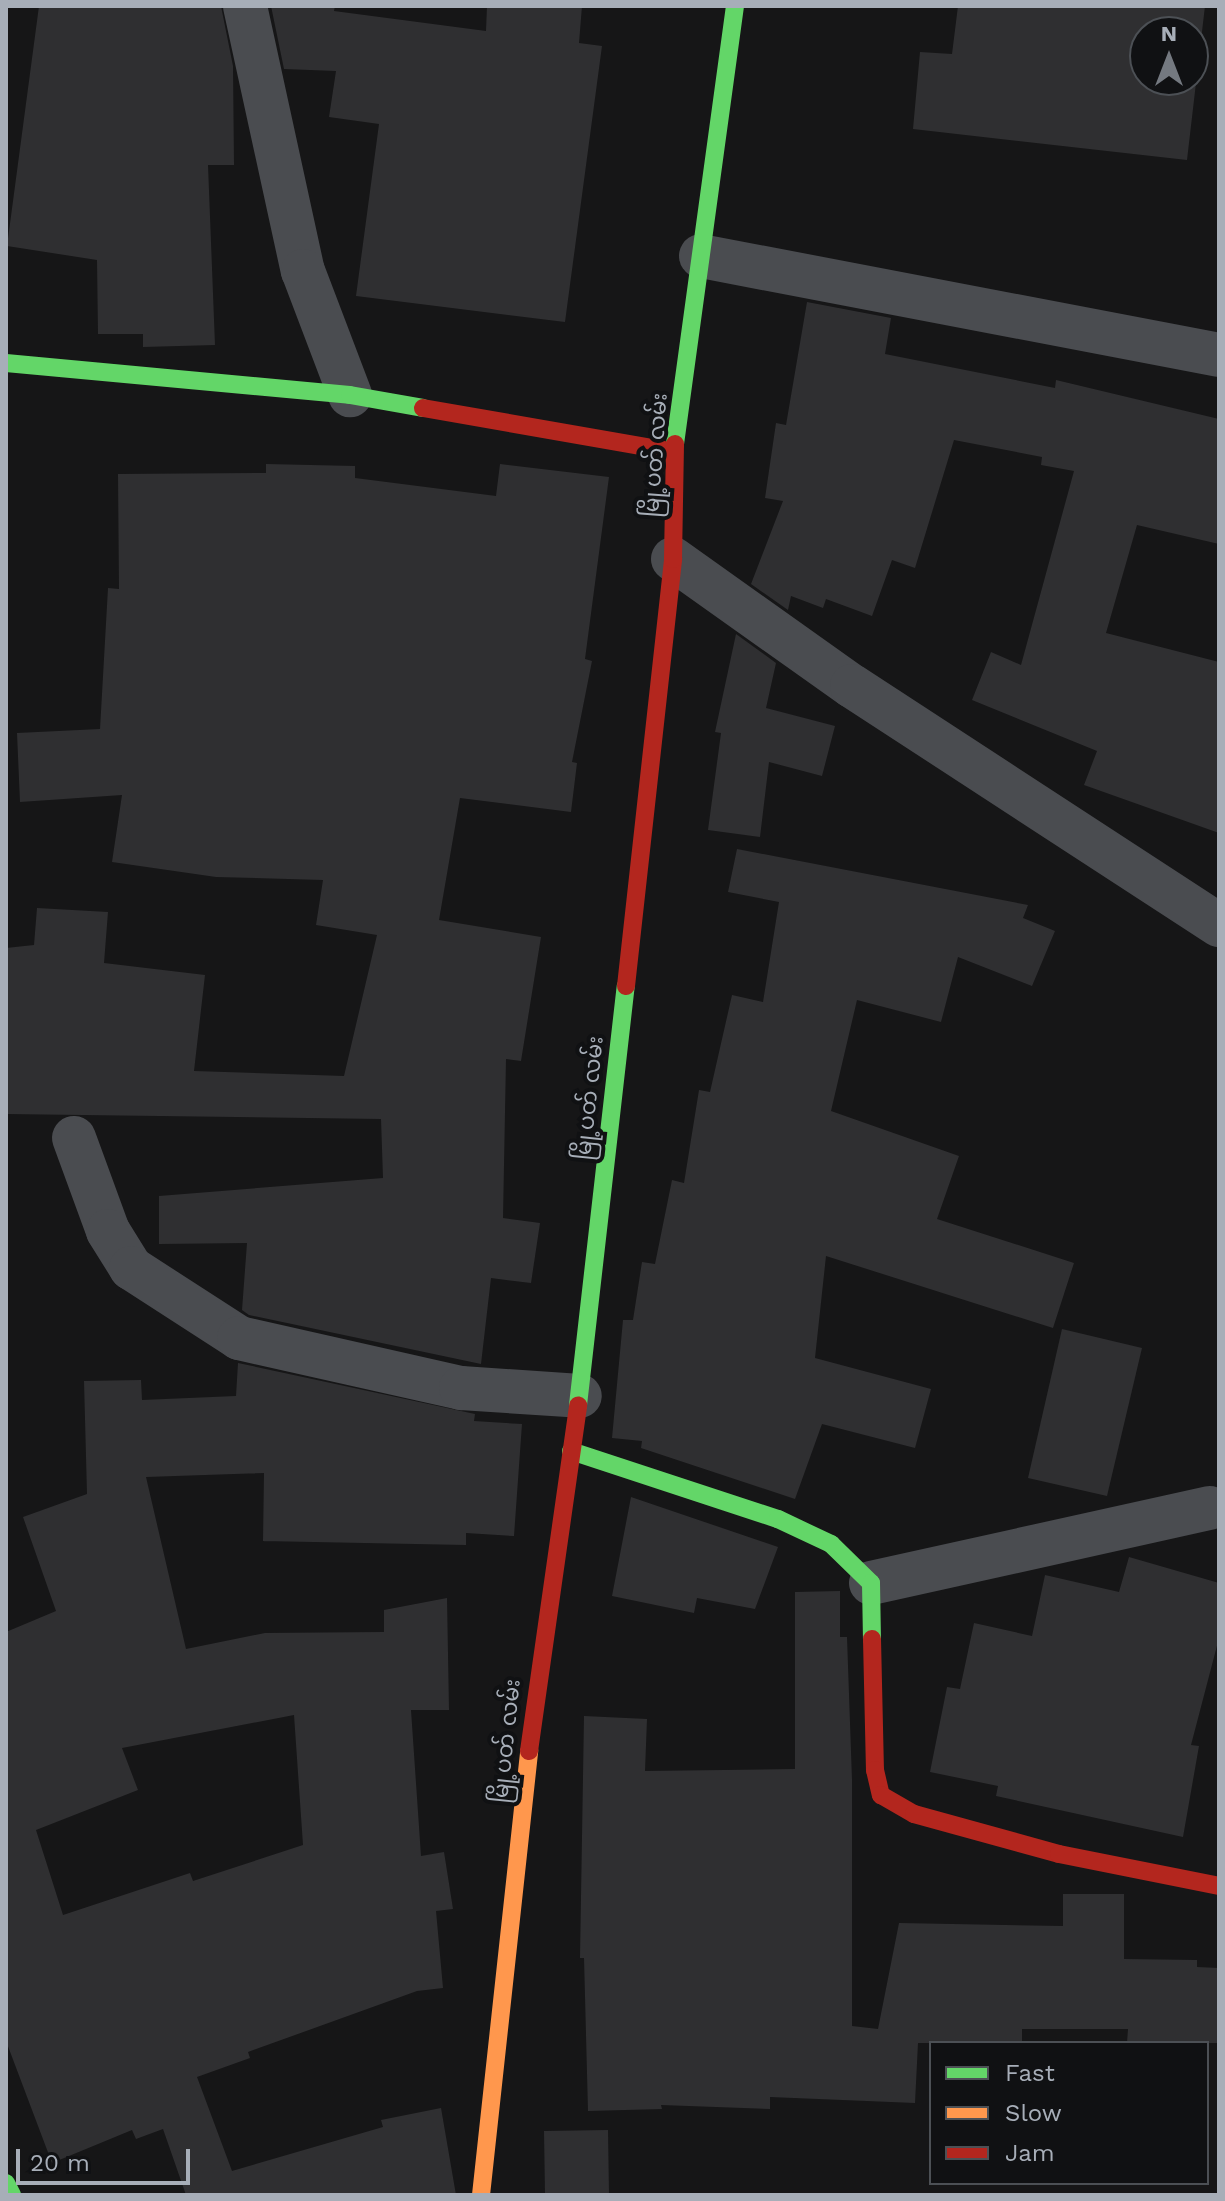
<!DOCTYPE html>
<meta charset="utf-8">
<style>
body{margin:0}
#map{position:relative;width:1225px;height:2201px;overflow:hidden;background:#161617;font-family:"Work Sans","Noto Sans Myanmar",sans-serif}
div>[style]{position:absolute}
.building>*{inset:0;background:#2f2f31}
.street>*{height:44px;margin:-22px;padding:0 22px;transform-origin:22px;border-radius:22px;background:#4a4c50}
.fast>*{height:18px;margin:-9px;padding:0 9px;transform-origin:9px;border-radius:9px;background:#63d668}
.slow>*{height:18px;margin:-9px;padding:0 9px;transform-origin:9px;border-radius:9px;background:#ff974d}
.jam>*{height:18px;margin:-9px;padding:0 9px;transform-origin:9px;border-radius:9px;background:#b3261e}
span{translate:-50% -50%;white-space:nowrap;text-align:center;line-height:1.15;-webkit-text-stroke:8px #101113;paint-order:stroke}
.street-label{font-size:22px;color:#a7aeb8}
.frame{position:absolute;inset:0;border:8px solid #a7aeb8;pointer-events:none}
.legend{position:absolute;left:929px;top:2041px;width:280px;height:144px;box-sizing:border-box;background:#101113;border:2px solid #4c5055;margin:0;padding:10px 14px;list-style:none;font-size:24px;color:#a7aeb8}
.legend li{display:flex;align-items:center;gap:16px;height:40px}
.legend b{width:40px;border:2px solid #4c5055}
.north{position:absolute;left:1129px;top:16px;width:80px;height:80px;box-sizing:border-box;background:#101113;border:2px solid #4c5055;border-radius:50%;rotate:0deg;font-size:22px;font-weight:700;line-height:32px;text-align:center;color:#a7aeb8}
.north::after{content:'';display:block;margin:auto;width:28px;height:36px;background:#747980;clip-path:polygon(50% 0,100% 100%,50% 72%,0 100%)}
.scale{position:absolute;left:16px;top:2149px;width:174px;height:36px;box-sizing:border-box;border:4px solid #a7aeb8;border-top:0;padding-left:10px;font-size:24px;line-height:28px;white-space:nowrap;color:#a7aeb8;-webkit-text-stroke:6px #101113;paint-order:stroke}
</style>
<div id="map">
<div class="building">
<i style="clip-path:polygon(39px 6px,221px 6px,233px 66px,234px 165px,208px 165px,215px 345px,143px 347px,143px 334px,98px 334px,97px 260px,7px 246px)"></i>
<i style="clip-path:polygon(271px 6px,335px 6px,334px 11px,486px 31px,487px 6px,582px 6px,579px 43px,602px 46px,565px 322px,356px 296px,379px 124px,329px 117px,336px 71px,284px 69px)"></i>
<i style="clip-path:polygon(evenodd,958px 6px,1205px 6px,1187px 160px,913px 129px,920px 52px,952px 54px,958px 6px,1145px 32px,1193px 32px,1193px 80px,1145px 80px,1145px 32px)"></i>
<i style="clip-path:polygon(807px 302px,891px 318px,885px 354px,1055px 388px,1056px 380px,1219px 419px,1219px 544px,1137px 525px,1106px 633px,1219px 662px,1219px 833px,1084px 785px,1097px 751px,972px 700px,991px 652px,1021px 665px,1074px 471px,1041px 465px,1042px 457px,954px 440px,915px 568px,892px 560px,872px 616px,826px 599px,823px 608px,791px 596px,788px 610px,751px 584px,783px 501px,765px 498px,776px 423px,786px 425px)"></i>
<i style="clip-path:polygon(266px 464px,355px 466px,355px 478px,496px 496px,500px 464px,609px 477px,585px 659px,592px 661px,572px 762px,577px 763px,571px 812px,460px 798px,439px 920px,541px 937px,521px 1061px,506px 1059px,503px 1218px,540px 1223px,531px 1283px,491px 1278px,481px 1364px,249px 1315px,242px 1310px,247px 1243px,159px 1244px,159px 1196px,383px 1178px,381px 1119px,6px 1114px,6px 948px,34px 945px,37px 908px,108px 912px,104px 963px,205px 975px,194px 1071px,344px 1076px,377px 935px,316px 925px,323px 880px,216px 877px,112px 862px,122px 795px,20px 802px,17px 733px,100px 729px,108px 588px,119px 589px,118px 474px,266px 473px)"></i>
<i style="clip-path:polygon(736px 634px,776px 663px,766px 708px,835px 726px,822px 776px,769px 762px,760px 837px,708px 830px,721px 733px,715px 732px)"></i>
<i style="clip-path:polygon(737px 849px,1028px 905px,1023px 918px,1055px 931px,1032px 986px,958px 957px,941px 1022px,857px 1000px,831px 1111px,959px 1156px,937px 1219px,1074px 1263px,1053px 1328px,826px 1256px,815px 1358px,931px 1389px,915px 1448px,822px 1424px,795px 1499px,641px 1448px,642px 1441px,612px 1438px,623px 1320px,633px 1320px,642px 1262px,655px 1264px,672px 1180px,684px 1183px,699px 1090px,710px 1092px,732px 995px,763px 1002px,779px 902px,728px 892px)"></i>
<i style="clip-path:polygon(1062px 1329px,1142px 1348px,1107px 1496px,1028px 1478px)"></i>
<i style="clip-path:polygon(evenodd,238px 1363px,475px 1414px,474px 1421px,522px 1424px,514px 1536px,466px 1533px,466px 1545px,263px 1541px,264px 1473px,146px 1477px,186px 1649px,265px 1633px,384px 1632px,384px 1610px,447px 1598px,449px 1710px,411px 1710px,421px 1856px,444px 1852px,453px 1909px,436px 1911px,443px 1988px,417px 1991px,248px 2052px,250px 2058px,197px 2077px,232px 2171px,383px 2127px,381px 2120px,441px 2108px,456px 2195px,186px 2195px,163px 2129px,136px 2139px,132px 2130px,52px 2163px,6px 2041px,6px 1632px,56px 1611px,23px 1517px,87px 1494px,84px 1381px,141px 1380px,142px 1400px,236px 1396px,238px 1363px,294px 1715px,303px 1845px,193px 1881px,190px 1873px,63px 1915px,36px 1830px,138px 1790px,122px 1748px,294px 1715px)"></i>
<i style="clip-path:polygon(631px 1497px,778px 1547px,755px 1609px,697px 1598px,694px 1613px,612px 1596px)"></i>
<i style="clip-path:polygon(1129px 1557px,1219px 1583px,1219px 1638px,1191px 1745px,1199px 1746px,1183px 1837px,996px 1796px,998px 1786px,930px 1772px,947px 1687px,960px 1689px,974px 1623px,1032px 1636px,1045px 1575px,1119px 1592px)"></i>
<i style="clip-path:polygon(840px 1591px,840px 1637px,847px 1637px,852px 1780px,852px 2026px,878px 2029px,899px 1923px,1063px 1926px,1063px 1894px,1124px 1894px,1124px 1959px,1197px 1960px,1197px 1967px,1219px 1968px,1219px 2043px,1127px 2043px,1128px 2029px,1022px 2029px,1022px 2043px,918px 2043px,915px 2103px,770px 2097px,770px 2109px,661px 2105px,662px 2109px,588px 2111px,584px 1958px,580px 1958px,584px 1716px,647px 1719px,645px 1771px,795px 1769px,795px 1592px)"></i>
<i style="clip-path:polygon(608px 2130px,609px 2195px,545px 2195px,544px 2131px)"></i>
</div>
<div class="street">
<i style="left:245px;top:6px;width:271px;rotate:77.7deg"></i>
<i style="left:303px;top:271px;width:133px;rotate:69.2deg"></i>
<i style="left:701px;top:256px;width:527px;rotate:10.82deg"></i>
<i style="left:673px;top:559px;width:219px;rotate:35.4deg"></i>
<i style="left:852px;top:686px;width:438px;rotate:33.1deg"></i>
<i style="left:74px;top:1138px;width:99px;rotate:69.9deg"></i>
<i style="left:108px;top:1231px;width:44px;rotate:58.1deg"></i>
<i style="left:131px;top:1268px;width:129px;rotate:32.9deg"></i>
<i style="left:239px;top:1338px;width:228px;rotate:12.7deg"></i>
<i style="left:461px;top:1388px;width:119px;rotate:3.8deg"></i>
<i style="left:871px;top:1583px;width:347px;rotate:-12.5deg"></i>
</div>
<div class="fast">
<i style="left:6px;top:363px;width:345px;rotate:5.3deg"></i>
<i style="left:350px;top:395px;width:74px;rotate:10.1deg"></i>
<i style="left:675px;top:444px;width:442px;rotate:-82.2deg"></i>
<i style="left:578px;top:1405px;width:422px;rotate:-83.5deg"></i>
<i style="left:571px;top:1451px;width:218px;rotate:18.2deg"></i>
<i style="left:778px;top:1519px;width:59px;rotate:25.3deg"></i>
<i style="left:831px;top:1544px;width:56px;rotate:44.3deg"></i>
<i style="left:871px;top:1583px;width:56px;rotate:89deg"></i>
<i style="left:6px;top:2183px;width:13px;rotate:63deg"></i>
</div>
<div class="slow">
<i style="left:481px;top:2195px;width:447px;rotate:-83.8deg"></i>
</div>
<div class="jam">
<i style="left:423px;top:408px;width:255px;rotate:9.9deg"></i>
<i style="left:626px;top:986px;width:430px;rotate:-83.7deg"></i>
<i style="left:673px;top:559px;width:115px;rotate:-89deg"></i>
<i style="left:872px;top:1639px;width:131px;rotate:88.7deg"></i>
<i style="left:875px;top:1770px;width:26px;rotate:77deg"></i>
<i style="left:881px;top:1795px;width:38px;rotate:30deg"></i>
<i style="left:914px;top:1814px;width:150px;rotate:15.4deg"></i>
<i style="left:1059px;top:1854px;width:163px;rotate:11.3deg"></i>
<i style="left:529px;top:1751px;width:349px;rotate:-81.9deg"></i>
</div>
<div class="street-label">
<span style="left:655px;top:455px;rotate:-86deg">မြို့ပတ် လမ်း</span>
<span style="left:589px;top:1098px;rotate:-84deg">မြို့ပတ် လမ်း</span>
<span style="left:506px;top:1741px;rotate:-84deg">မြို့ပတ် လမ်း</span>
</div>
<div class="frame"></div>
<ul class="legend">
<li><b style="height:10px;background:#63d668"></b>Fast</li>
<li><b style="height:10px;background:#ff974d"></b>Slow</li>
<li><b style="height:10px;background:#b3261e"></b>Jam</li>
</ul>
<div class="north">N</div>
<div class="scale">20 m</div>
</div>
